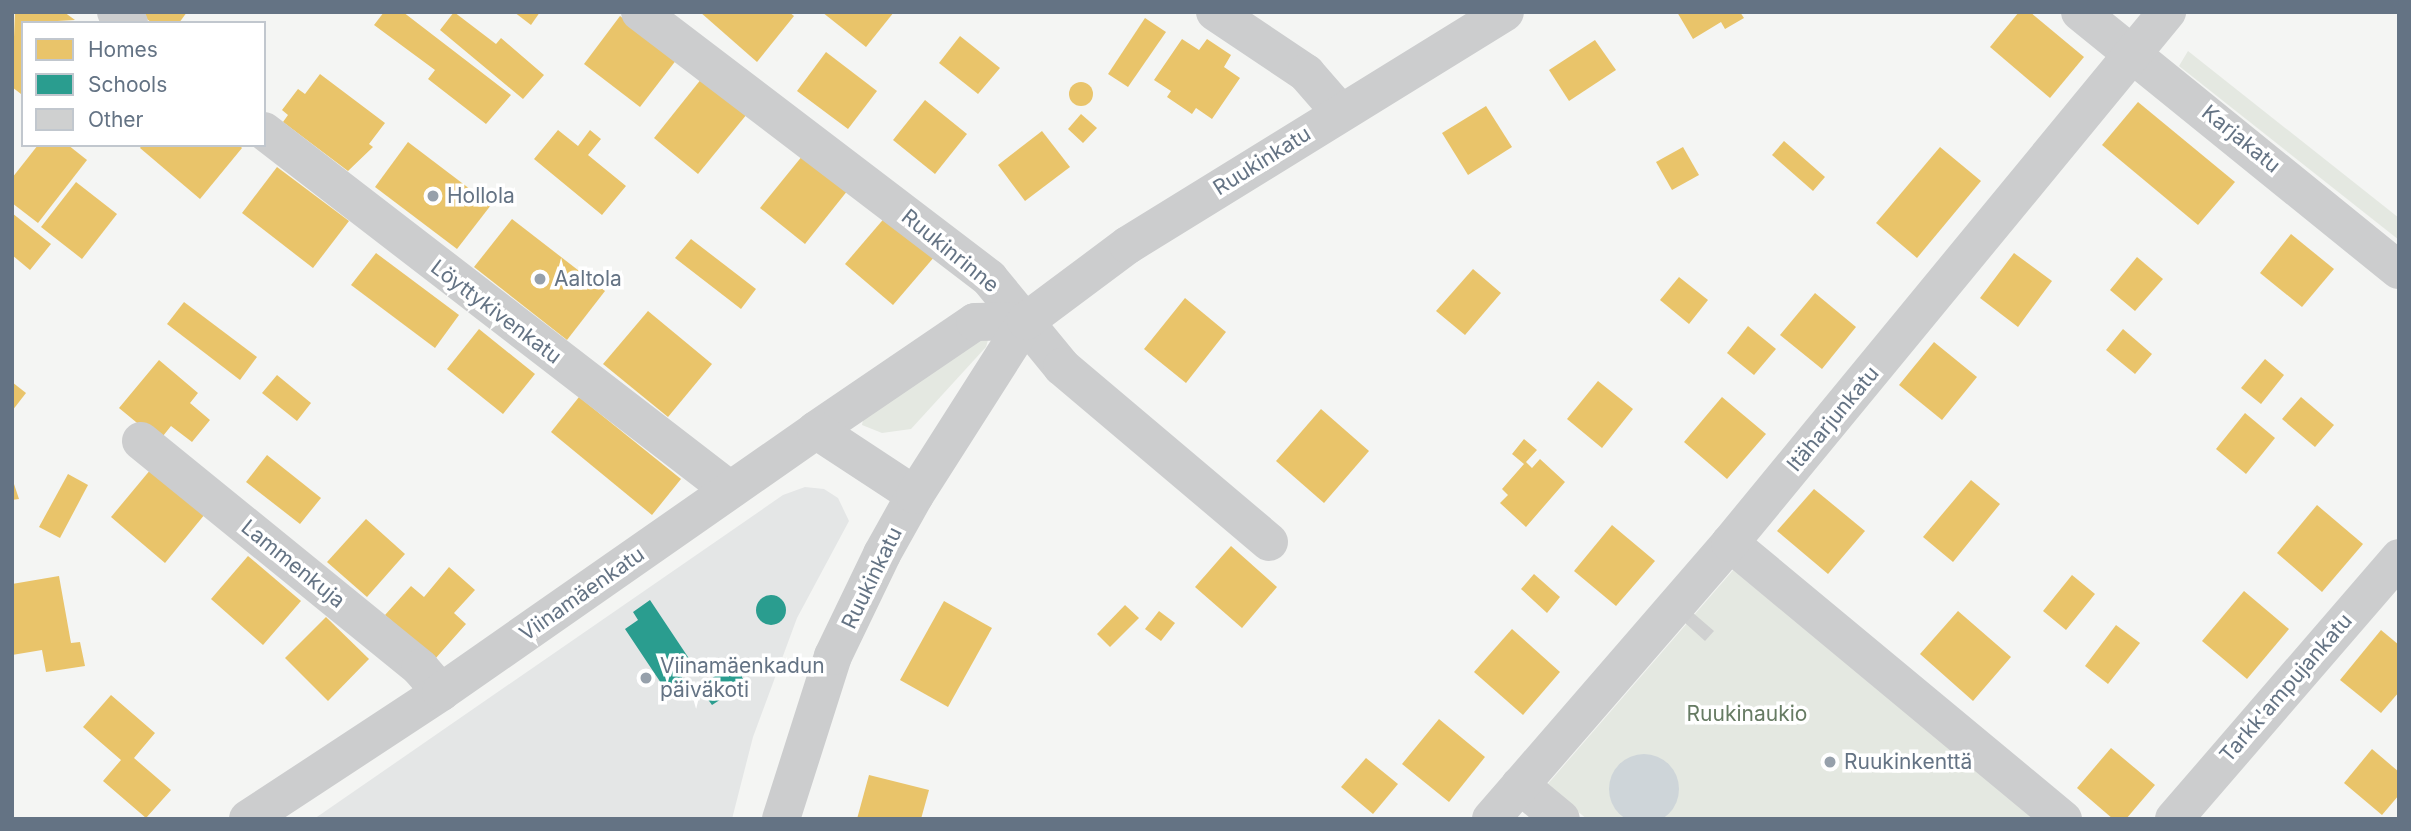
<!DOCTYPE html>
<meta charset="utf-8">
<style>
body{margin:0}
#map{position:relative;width:2411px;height:831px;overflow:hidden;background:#f4f5f3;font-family:Inter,sans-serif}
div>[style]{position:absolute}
.built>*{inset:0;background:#e4e6e6}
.green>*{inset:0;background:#e4e8e1}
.water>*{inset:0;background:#ced5d9}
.round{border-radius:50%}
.homes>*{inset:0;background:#e9c46a}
.schools>*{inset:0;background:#2a9d8f}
.building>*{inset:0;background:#cfd0d0}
.street>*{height:38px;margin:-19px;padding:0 19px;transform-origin:19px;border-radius:19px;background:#cccdce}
.dots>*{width:19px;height:19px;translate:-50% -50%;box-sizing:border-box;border:4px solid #fff;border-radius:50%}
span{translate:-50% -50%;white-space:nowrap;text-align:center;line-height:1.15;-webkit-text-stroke:7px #fff;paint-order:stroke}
.street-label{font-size:21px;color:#647384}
.poi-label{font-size:21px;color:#647384}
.left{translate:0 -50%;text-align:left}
.park-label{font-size:21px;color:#667b63}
.frame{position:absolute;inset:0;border:14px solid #647384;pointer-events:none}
.legend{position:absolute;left:21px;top:21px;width:245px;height:126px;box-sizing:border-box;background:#fff;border:2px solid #c1c7ce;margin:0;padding:9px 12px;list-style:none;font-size:21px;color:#647384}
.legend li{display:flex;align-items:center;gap:14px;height:35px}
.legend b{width:35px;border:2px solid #c1c7ce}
</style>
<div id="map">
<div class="built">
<i style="clip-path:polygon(805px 487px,824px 489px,838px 498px,849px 521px,797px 618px,753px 737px,732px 819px,314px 819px,783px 495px)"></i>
</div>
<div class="green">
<i style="clip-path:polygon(2188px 51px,2399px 218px,2399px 240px,2179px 66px)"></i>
<i style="clip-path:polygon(981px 336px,988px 340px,986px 347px,911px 429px,882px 433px,862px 425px,863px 420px)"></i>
<i style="clip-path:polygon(1734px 569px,2038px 819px,1587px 819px,1546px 786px)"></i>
</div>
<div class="water">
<i class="round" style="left:1609px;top:754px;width:70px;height:70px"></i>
</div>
<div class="homes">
<i style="clip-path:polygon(15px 12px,64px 12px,75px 20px,23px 23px,21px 94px,12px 87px)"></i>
<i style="clip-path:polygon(138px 12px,187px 12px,179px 23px,152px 23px)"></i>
<i style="clip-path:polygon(384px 12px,403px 12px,511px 95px,486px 124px,428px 79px,435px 70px,374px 25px)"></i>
<i style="clip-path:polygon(454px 12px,496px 44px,501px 38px,544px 75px,523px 99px,440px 30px)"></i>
<i style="clip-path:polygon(514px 12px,540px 12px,531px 25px)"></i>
<i style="clip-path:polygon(700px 12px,789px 12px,794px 16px,757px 62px)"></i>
<i style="clip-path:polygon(822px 12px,894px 12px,866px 47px)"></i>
<i style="clip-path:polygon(1677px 12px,1740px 12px,1744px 18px,1725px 29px,1721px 22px,1693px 39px)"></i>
<i style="clip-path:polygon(2019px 12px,2030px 12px,2084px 57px,2050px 98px,1990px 47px)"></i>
<i style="clip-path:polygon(620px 16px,677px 59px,640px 107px,584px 64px)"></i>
<i style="clip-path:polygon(1145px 18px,1166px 32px,1128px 87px,1108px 74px)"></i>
<i style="clip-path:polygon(960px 36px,1000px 68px,978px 94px,939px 63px)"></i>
<i style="clip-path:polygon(1182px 39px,1199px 50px,1207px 39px,1231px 55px,1224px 67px,1240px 78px,1212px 119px,1196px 108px,1192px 114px,1167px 97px,1171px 91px,1154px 80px)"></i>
<i style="clip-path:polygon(1595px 40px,1616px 70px,1569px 101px,1549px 70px)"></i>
<i style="clip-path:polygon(826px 52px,877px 91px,848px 129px,797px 91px)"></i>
<i style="clip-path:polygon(320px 74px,385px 123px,369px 144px,373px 147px,348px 171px,283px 122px,288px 115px,282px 110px,298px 89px,305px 94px)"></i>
<i style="clip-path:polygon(702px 78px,747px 114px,698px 174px,654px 138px)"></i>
<i class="round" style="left:1069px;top:82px;width:24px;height:24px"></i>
<i style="clip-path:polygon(925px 100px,967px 134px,935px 174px,893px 140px)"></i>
<i style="clip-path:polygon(2138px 102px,2235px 182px,2198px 225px,2102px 145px)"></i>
<i style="clip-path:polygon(1486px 106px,1512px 147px,1468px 175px,1442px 133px)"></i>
<i style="clip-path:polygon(1081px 114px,1097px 128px,1083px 143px,1068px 129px)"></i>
<i style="clip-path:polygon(558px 130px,578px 146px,590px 130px,601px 139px,588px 155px,626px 186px,602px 215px,534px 159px)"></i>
<i style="clip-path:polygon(1042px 131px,1070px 167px,1025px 201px,998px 165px)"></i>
<i style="clip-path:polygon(1784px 141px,1825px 177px,1813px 191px,1772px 155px)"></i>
<i style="clip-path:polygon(408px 142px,491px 205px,457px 249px,375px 187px)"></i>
<i style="clip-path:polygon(38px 145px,68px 145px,87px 160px,38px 223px,12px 203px,12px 178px)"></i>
<i style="clip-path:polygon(142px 145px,239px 145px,242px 148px,200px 199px,140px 148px)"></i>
<i style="clip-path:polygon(1683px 147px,1699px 175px,1672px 190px,1656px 162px)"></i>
<i style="clip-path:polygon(1940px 147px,1981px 181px,1917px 258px,1876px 223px)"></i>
<i style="clip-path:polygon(803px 155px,848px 190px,805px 244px,760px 208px)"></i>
<i style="clip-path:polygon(277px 167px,349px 221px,313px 268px,242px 213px)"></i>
<i style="clip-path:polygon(76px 182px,117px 214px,82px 259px,41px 227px)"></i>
<i style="clip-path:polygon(12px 213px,51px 244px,30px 270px,12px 255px)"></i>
<i style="clip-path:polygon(887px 215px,935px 256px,893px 305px,845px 264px)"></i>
<i style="clip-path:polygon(512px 219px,605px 291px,567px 340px,474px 267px)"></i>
<i style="clip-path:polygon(2291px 234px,2334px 269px,2302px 307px,2260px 273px)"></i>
<i style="clip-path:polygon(691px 239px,756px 289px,741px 309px,675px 258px)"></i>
<i style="clip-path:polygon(376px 253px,459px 315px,435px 348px,351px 285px)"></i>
<i style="clip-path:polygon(2014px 253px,2052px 281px,2018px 327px,1980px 298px)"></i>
<i style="clip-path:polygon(2137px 257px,2163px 279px,2135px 311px,2110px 290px)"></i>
<i style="clip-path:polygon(1473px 269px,1501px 293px,1465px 335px,1436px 311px)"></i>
<i style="clip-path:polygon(1679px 277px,1708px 300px,1689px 324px,1660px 300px)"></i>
<i style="clip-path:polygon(1815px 293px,1856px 327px,1822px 369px,1780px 335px)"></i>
<i style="clip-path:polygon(1185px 298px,1226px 332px,1186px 383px,1144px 349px)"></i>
<i style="clip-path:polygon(184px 302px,257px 357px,240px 380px,167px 324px)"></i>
<i style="clip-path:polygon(648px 311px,712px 364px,668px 417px,603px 364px)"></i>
<i style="clip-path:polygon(1748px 326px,1776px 349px,1754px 375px,1727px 353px)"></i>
<i style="clip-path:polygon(479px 329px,535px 374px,503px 414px,447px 369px)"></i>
<i style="clip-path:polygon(2123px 329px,2152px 354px,2135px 374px,2106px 350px)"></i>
<i style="clip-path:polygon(1934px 342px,1977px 377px,1942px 420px,1899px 385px)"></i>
<i style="clip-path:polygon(2265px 359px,2284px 375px,2261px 404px,2241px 388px)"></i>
<i style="clip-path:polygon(159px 360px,198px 393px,190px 403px,210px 420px,192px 442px,171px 426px,159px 441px,119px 408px)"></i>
<i style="clip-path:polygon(277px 375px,311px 403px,297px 421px,262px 393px)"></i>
<i style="clip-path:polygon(1598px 381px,1633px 409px,1602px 448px,1567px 419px)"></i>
<i style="clip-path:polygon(12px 382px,26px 393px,12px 411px)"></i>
<i style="clip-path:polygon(579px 397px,681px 479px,652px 515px,551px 432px)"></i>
<i style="clip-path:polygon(1722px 397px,1766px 434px,1727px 479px,1684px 442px)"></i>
<i style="clip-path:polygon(2301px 397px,2334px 425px,2315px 447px,2282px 419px)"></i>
<i style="clip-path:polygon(1321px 409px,1369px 451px,1324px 503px,1276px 461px)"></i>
<i style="clip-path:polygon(2245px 413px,2275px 438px,2246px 474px,2216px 449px)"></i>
<i style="clip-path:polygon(1524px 439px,1537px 450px,1526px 462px,1532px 468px,1540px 459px,1565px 482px,1526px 527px,1500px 503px,1508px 495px,1502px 489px,1524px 464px,1512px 454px)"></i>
<i style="clip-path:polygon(267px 455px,321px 498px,300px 524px,246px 482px)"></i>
<i style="clip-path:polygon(151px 469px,205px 514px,165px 563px,111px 517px)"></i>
<i style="clip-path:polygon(68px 474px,88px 485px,60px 538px,39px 527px)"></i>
<i style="clip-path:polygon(12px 478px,19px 499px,12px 500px)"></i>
<i style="clip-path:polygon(1971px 480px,2000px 504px,1953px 562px,1923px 537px)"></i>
<i style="clip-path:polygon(1814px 489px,1865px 531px,1828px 574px,1777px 531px)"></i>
<i style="clip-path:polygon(2317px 505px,2363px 544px,2322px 592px,2277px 553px)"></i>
<i style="clip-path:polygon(366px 519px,405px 554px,367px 597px,327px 562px)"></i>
<i style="clip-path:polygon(1612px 525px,1655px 561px,1616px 606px,1574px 571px)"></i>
<i style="clip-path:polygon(1231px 546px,1277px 587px,1242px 628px,1195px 587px)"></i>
<i style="clip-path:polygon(248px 556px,301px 601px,263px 645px,211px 599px)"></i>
<i style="clip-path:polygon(449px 567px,475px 590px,454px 613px,466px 624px,435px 659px,385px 615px,411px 586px,424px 597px)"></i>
<i style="clip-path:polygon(1534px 574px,1560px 597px,1547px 613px,1521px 589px)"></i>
<i style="clip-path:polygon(2072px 575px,2095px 594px,2066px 630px,2043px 611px)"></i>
<i style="clip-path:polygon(59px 576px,71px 643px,80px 642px,85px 666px,46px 672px,42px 650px,12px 655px,12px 584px)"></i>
<i style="clip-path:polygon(2244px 591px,2289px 629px,2247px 679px,2202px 641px)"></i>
<i style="clip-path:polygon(944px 601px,992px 628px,948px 707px,900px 680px)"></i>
<i style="clip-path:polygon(1125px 605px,1139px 618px,1110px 647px,1097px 634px)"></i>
<i style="clip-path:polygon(1159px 611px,1175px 623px,1161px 641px,1145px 629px)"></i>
<i style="clip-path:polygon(1958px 611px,2011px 657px,1973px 701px,1920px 654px)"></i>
<i style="clip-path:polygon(326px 617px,369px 659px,328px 701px,285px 658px)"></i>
<i style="clip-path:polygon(2116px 625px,2140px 643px,2108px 684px,2085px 666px)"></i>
<i style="clip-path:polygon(1512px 629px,1560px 672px,1523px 715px,1474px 672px)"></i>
<i style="clip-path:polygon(2381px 630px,2399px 645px,2399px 692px,2381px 713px,2340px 680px)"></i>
<i style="clip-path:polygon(111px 695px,155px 733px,134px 758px,171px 790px,146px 818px,103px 781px,121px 760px,83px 727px)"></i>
<i style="clip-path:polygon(1439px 719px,1485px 757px,1449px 802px,1402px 764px)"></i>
<i style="clip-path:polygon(2111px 748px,2155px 785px,2126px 819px,2113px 819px,2077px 788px)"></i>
<i style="clip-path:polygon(2372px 749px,2399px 772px,2399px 795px,2382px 815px,2344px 783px)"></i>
<i style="clip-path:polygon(1366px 758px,1398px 784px,1373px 814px,1341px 787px)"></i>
<i style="clip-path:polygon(869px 775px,929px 790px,921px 819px,857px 819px)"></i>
</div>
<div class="schools">
<i class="round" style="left:756px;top:595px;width:30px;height:30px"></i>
<i style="clip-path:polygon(650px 600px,694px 666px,680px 675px,687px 684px,669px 695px,625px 629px,638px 620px,633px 612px)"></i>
<i style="clip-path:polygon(733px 664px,746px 683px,712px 705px,699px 687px)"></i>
</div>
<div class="building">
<i style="clip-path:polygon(1692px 612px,1714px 631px,1705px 641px,1684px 622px)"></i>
</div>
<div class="street">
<i style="left:116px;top:12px;width:17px;rotate:40deg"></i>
<i style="left:640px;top:12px;width:439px;rotate:37.3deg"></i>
<i style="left:989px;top:278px;width:115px;rotate:50.6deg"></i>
<i style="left:1062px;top:367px;width:271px;rotate:40.2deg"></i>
<i style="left:1215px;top:12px;width:110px;rotate:33.8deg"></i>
<i style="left:1306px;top:73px;width:52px;rotate:48.9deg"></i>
<i style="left:2080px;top:12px;width:410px;rotate:39deg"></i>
<i style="left:264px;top:131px;width:588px;rotate:37.61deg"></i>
<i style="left:816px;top:430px;width:192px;rotate:-34.2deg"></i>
<i style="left:975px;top:322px;width:51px;rotate:-1.1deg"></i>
<i style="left:141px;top:441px;width:360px;rotate:39.1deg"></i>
<i style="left:420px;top:668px;width:32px;rotate:49deg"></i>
<i style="left:1730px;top:543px;width:433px;rotate:39.7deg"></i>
<i style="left:1520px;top:785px;width:53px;rotate:39.7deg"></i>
<i style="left:248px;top:819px;width:231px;rotate:-33.3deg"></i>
<i style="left:441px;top:692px;width:457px;rotate:-34.9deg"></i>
<i style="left:816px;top:430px;width:118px;rotate:33.3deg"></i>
<i style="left:781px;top:819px;width:171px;rotate:-72.3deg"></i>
<i style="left:833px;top:656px;width:113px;rotate:-64.3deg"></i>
<i style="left:882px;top:554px;width:68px;rotate:-60.8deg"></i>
<i style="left:915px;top:495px;width:206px;rotate:-57.5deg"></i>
<i style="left:1026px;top:321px;width:127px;rotate:-36.7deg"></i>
<i style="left:1128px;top:245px;width:443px;rotate:-31.7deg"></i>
<i style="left:1491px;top:819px;width:365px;rotate:-49.1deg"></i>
<i style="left:1730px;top:543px;width:688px;rotate:-50.55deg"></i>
<i style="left:2174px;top:819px;width:345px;rotate:-49.2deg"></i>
</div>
<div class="dots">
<i style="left:433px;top:196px;background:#96a0ab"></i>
<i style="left:540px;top:279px;background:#96a0ab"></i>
<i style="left:646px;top:678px;background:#96a0ab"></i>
<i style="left:1830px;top:762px;background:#96a0ab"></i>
</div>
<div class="street-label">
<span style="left:2241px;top:139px;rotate:39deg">Karjakatu</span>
<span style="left:1262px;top:161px;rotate:-32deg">Ruukinkatu</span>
<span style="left:950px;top:251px;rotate:39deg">Ruukinrinne</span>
<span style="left:496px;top:312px;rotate:37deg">Löyttykivenkatu</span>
<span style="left:1833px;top:419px;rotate:-50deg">Itäharjunkatu</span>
<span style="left:293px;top:564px;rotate:39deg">Lammenkuja</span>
<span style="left:872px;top:578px;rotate:-64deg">Ruukinkatu</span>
<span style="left:582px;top:594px;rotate:-35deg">Viinamäenkatu</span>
<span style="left:2286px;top:688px;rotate:-49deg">Tarkk'ampujankatu</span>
</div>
<div class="poi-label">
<span class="left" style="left:447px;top:196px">Hollola</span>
<span class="left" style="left:554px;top:279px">Aaltola</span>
<span class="left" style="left:660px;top:678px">Viinamäenkadun<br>päiväkoti</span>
<span class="left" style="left:1844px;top:762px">Ruukinkenttä</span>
</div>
<div class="park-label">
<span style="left:1747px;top:714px">Ruukinaukio</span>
</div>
<div class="frame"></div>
<ul class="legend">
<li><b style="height:19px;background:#e9c46a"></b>Homes</li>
<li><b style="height:19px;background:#2a9d8f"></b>Schools</li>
<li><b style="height:19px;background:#cfd0d0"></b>Other</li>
</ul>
</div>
